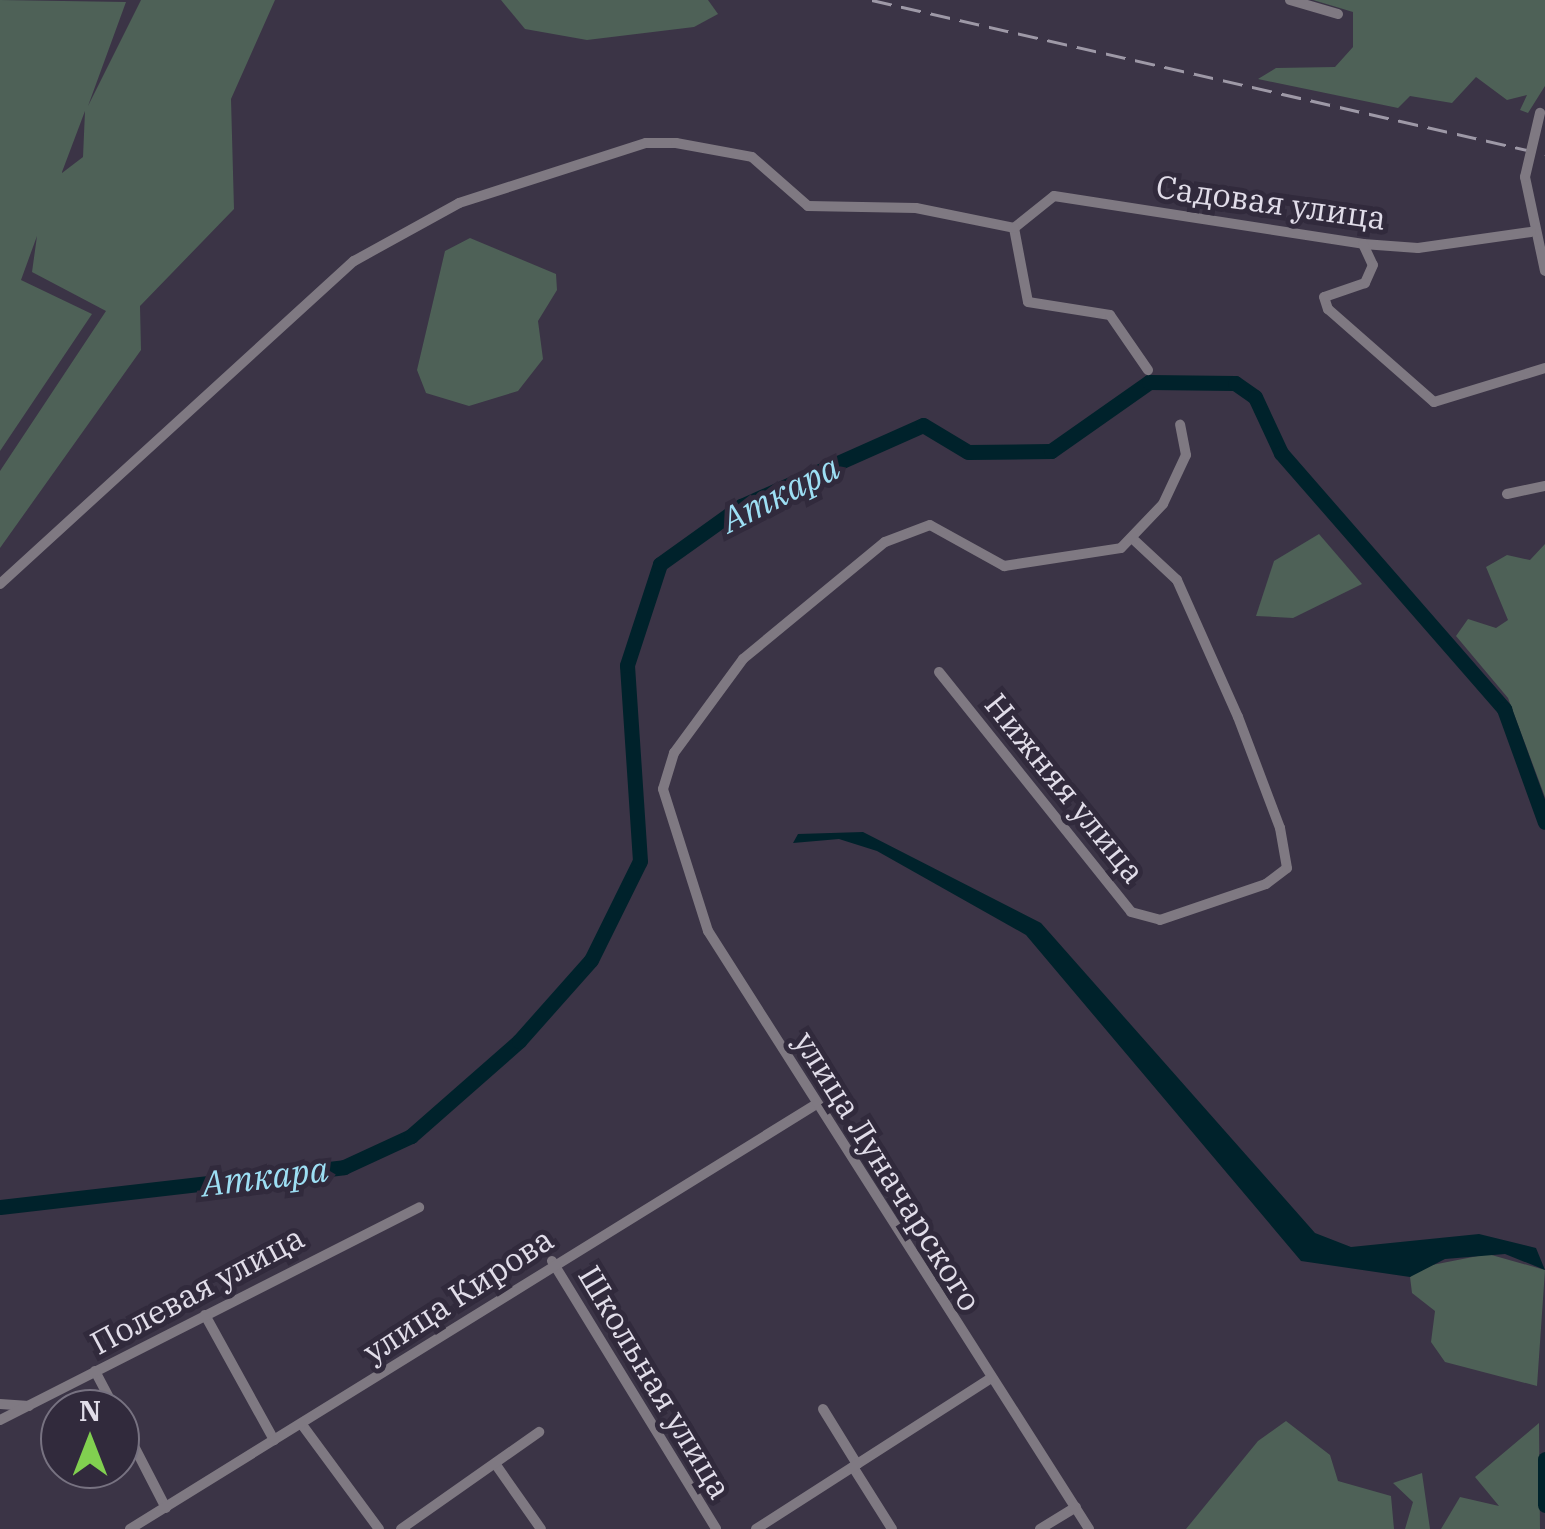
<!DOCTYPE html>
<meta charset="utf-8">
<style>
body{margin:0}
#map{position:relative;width:1545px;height:1529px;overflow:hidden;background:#3b3446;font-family:"IBM Plex Serif",serif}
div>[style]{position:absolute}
.green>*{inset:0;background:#4e6157}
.water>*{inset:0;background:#00222b}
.river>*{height:15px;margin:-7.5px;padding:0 7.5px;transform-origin:7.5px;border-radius:7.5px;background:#00222b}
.minor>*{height:10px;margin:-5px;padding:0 5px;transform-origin:5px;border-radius:5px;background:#7f7982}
.rail>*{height:2.5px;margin-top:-1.25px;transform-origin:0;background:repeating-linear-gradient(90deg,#9e99a7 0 20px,transparent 0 30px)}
.minor-bridge>*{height:10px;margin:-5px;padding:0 5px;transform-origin:5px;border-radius:5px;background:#7f7982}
span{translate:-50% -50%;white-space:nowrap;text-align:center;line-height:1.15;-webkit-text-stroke:10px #312a3c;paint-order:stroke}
.street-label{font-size:32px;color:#e1dde9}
.water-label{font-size:35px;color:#9ddff4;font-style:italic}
.north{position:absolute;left:40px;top:1389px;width:100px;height:100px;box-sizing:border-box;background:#312a3c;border:2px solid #777281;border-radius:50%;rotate:0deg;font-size:28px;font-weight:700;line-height:40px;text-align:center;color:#e1dde9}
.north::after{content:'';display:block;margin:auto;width:35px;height:45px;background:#81d050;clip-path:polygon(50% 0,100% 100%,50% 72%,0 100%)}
</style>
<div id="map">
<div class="green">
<i style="clip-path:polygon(evenodd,0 0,126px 2px,88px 106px,141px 0,275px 0,231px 99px,234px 209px,140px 306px,141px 350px,0 548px,0 471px,106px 311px,32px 272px,37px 236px,21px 280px,92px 314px,0 451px,0 0,85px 111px,83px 157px,62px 173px,62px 172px,85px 111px)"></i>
<i style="clip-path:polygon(501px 0,708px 0,718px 14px,694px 27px,587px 40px,525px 29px)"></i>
<i style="clip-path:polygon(1313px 0,1545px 0,1545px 86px,1528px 113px,1520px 110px,1527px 95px,1507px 100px,1476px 77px,1452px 103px,1410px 96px,1398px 108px,1258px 79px,1276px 68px,1335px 67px,1353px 47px,1353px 12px)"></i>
<i style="clip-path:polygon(470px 238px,556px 274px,557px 290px,538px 321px,543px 359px,518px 391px,469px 406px,426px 393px,417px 370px,445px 251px)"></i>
<i style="clip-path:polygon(1319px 534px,1362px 584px,1293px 618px,1256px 616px,1274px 561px)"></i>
<i style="clip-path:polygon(1545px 544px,1545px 797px,1508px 698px,1456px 636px,1468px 619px,1496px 628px,1508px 620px,1486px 567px,1507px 555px,1530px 560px)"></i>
<i style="clip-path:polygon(1488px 1254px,1545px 1270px,1537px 1386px,1445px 1362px,1431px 1342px,1435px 1311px,1412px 1293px,1410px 1277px,1422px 1267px)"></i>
<i style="clip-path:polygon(1286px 1421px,1330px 1455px,1338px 1481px,1391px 1496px,1394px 1529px,1186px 1529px,1258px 1441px)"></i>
<i style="clip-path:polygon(1539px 1423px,1540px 1529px,1441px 1529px,1460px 1497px,1499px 1506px,1475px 1477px)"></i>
<i style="clip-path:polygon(1422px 1473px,1430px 1529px,1405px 1529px,1413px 1502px,1393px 1483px)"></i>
</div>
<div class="water">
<i style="clip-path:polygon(863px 832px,1041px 923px,1315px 1233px,1351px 1247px,1479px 1234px,1536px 1248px,1545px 1270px,1505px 1254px,1445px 1259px,1410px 1277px,1301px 1261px,1026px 935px,877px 851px,839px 839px,793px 843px,798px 834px)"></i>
</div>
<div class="river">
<i style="left:0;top:1207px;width:346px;rotate:-6.6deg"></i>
<i style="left:344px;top:1167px;width:74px;rotate:-24.8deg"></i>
<i style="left:411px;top:1136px;width:144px;rotate:-41.3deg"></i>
<i style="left:519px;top:1041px;width:108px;rotate:-48.4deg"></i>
<i style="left:591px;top:960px;width:110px;rotate:-63.7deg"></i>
<i style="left:640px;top:861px;width:196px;rotate:-93.8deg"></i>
<i style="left:627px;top:665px;width:106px;rotate:-71.9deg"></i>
<i style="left:660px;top:564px;width:100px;rotate:-35.6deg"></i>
<i style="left:741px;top:506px;width:199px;rotate:-24deg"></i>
<i style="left:923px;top:425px;width:52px;rotate:31deg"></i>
<i style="left:968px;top:452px;width:83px;rotate:-0.7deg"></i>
<i style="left:1051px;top:451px;width:120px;rotate:-35.1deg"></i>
<i style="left:1149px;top:382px;width:86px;rotate:0.7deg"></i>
<i style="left:1235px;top:383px;width:24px;rotate:35deg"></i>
<i style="left:1255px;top:397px;width:62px;rotate:65.1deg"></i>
<i style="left:1281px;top:453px;width:340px;rotate:48.9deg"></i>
<i style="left:1504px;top:709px;width:120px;rotate:70.1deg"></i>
<i style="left:1545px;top:1459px;width:46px;rotate:90deg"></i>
</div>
<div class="minor">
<i style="left:1290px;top:0;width:50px;rotate:16.3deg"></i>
<i style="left:1525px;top:177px;width:96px;rotate:78deg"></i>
<i style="left:1014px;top:228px;width:51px;rotate:-38.7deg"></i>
<i style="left:1054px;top:196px;width:313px;rotate:8.8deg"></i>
<i style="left:1363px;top:244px;width:55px;rotate:4.2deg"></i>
<i style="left:1418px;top:248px;width:114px;rotate:-8.1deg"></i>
<i style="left:1014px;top:228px;width:75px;rotate:79.3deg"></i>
<i style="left:1028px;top:302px;width:83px;rotate:9deg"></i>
<i style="left:1110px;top:315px;width:67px;rotate:55.4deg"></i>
<i style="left:1363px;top:244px;width:23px;rotate:65deg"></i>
<i style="left:1373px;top:265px;width:20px;rotate:114deg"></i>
<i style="left:1365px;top:283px;width:43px;rotate:161.1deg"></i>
<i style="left:1324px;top:297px;width:13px;rotate:72deg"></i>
<i style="left:1328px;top:309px;width:141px;rotate:41.3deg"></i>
<i style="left:1434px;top:402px;width:116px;rotate:-17deg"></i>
<i style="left:1507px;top:494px;width:39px;rotate:-12deg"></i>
<i style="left:0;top:584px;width:479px;rotate:-42.4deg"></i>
<i style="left:354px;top:261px;width:120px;rotate:-28.9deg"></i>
<i style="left:459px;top:203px;width:196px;rotate:-17.8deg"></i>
<i style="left:646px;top:143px;width:30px"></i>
<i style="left:676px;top:143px;width:77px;rotate:10.4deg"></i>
<i style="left:752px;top:157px;width:74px;rotate:41.2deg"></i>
<i style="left:808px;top:206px;width:108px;rotate:1.1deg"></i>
<i style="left:916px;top:208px;width:100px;rotate:11.5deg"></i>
<i style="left:939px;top:672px;width:307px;rotate:51.3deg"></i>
<i style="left:1131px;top:912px;width:30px;rotate:15deg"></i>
<i style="left:1160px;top:920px;width:112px;rotate:-18.8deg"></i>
<i style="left:1266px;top:884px;width:26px;rotate:-37deg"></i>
<i style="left:1287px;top:868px;width:41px;rotate:-99.9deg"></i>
<i style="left:1280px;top:828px;width:119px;rotate:-110.7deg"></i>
<i style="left:1238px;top:717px;width:150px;rotate:-114deg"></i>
<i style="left:1177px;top:580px;width:60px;rotate:-137deg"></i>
<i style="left:552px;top:1261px;width:314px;rotate:58.5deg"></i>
<i style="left:205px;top:1315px;width:143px;rotate:61.1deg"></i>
<i style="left:95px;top:1371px;width:43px;rotate:62.2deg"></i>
<i style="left:0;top:1404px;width:29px;rotate:4deg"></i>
<i style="left:823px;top:1409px;width:65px;rotate:58.3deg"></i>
<i style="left:120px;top:1419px;width:100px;rotate:62.7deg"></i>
<i style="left:0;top:1420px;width:470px;rotate:-26.9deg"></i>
<i style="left:303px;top:1426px;width:128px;rotate:53.6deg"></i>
<i style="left:496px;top:1465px;width:78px;rotate:54.9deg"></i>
<i style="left:853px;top:1467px;width:73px;rotate:57.8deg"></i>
<i style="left:130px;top:1529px;width:806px;rotate:-31.76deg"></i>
<i style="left:401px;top:1529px;width:169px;rotate:-35.1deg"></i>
<i style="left:756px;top:1529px;width:279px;rotate:-32.7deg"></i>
<i style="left:1040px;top:1529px;width:42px;rotate:-31.4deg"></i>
<i style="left:1089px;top:1529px;width:709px;rotate:-122.5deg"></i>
<i style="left:708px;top:931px;width:149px;rotate:-107.6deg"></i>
<i style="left:663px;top:789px;width:38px;rotate:-73deg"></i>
<i style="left:674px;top:753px;width:117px;rotate:-53.7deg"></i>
<i style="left:743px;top:659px;width:184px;rotate:-39.5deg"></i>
<i style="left:885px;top:542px;width:48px;rotate:-20.7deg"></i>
<i style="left:930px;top:525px;width:85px;rotate:29deg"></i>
<i style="left:1004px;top:566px;width:118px;rotate:-8.7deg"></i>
<i style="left:1121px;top:548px;width:61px;rotate:-46.3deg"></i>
<i style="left:1163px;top:504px;width:54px;rotate:-64.9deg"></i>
<i style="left:1186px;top:455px;width:31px;rotate:-101deg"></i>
</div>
<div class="rail">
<i style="left:872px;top:0;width:690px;rotate:12.89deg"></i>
</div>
<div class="minor-bridge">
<i style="left:1525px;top:177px;width:66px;rotate:-76.8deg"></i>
</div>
<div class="street-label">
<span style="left:1271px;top:202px;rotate:8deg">Садовая улица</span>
<span style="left:1065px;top:788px;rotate:51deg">Нижняя улица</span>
<span style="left:888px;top:1171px;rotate:58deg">улица Луначарского</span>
<span style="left:197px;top:1290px;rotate:-28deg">Полевая улица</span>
<span style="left:458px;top:1295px;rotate:-33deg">улица Кирова</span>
<span style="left:655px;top:1382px;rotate:59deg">Школьная улица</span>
</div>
<div class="water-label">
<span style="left:780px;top:493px;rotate:-27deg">Аткара</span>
<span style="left:265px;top:1176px;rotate:-7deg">Аткара</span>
</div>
<div class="north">N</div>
</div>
